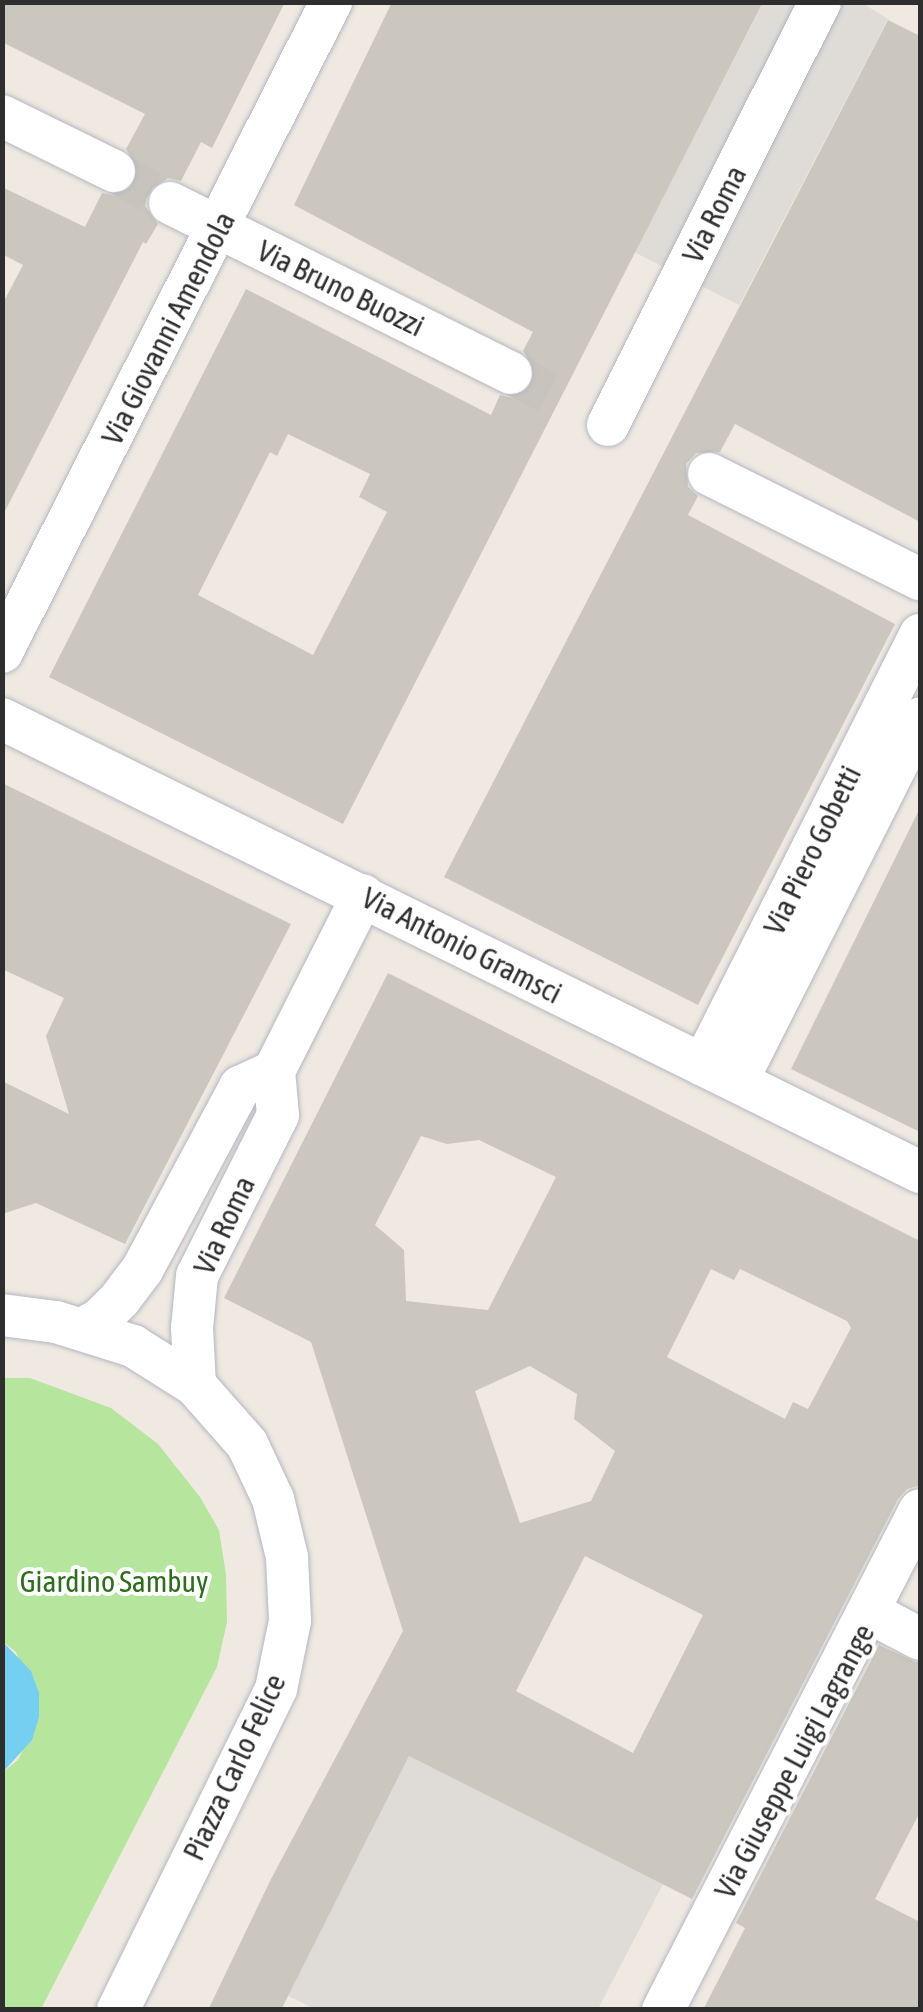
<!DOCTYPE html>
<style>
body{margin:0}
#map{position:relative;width:923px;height:2012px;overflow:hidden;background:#efe9e1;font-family:"Asap Condensed",sans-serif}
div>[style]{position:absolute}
.green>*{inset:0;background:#b6e59e}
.plaza>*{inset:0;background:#dfdcd8}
.water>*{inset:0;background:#75cff0}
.building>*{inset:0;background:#cbc7bf}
.street-tunnel>*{height:42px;margin-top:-21px;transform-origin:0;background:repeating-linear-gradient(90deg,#c8c4bd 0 42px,transparent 0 63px)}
.roads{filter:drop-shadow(0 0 2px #b4b7c1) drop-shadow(0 0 2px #b4b7c1)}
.street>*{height:42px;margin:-21px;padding:0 21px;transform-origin:21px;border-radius:21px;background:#fff}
span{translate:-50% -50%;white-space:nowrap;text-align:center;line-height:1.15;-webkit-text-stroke:8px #fff;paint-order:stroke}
.street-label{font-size:30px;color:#2e2e2e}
.park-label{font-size:30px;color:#2c6e1b}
.frame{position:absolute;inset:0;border:5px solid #2e2e2e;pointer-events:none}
</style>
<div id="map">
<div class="green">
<i style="clip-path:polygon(3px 1378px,30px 1378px,111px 1408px,158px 1444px,200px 1497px,219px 1530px,226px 1575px,227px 1622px,217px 1667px,41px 2009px,3px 2009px,3px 1772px,18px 1760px,39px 1717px,16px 1652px,3px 1642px)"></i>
</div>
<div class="plaza">
<i style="clip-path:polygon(763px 3px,862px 3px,888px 19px,739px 305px,634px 252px)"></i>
<i style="clip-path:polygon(405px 1754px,663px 1884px,598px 2009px,315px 2009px,284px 1994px,369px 1836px)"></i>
</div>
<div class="water">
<i style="clip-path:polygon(3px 1642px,31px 1671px,39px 1693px,39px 1717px,32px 1740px,3px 1772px)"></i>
</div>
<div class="building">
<i style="clip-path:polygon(2px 2px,285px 2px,212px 148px,201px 142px,181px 181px,168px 178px,148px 191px,145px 206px,158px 224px,146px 244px,143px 242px,2px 517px,2px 305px,23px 265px,2px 254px,2px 187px,85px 227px,102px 193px,117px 196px,136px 183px,139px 168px,126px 149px,145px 114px,2px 42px)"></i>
<i style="clip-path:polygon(evenodd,392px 2px,763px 2px,343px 824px,49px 677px,246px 289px,491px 415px,500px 395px,514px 398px,533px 385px,536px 370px,523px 351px,533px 332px,294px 205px,392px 2px,288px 434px,370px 474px,359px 497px,387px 512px,313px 655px,198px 595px,270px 452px,277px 456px,288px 434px)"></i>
<i style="clip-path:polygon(888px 20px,920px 36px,920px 522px,735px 424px,720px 452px,696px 453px,686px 464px,688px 487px,698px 496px,688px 515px,895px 624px,698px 1005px,444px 877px)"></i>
<i style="clip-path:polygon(2px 783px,291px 924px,125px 1244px,36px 1203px,2px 1214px,2px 1081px,69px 1114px,46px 1036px,64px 998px,2px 969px)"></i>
<i style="clip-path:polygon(920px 808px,920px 1132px,791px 1069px)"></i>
<i style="clip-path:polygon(evenodd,388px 973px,920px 1241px,920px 1485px,907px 1489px,898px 1499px,692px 1899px,409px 1756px,281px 2010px,208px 2010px,271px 1879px,403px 1631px,311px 1342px,224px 1298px,388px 973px,421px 1136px,447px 1144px,479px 1140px,556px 1177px,488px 1310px,406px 1301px,404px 1250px,375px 1225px,421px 1136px,388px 973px,711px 1269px,734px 1280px,740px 1269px,847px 1321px,851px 1328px,808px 1409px,793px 1402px,785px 1419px,667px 1357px,711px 1269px,388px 973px,530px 1366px,577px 1394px,574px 1419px,615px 1451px,591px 1501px,520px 1523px,475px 1391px,530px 1366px,388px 973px,585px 1556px,703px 1615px,633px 1753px,516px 1691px,585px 1556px)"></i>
<i style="clip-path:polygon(879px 1645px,920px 1664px,920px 1812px,875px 1899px,920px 1922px,920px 2010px,703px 2010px,745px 1928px,736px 1923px)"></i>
</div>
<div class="street-tunnel">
<i style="left:114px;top:171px;width:64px;rotate:29.7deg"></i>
<i style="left:511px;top:373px;width:58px;rotate:27.9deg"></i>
</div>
<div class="roads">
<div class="street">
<i style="left:2px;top:116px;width:125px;rotate:26.2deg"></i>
<i style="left:170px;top:203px;width:381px;rotate:26.5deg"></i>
<i style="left:608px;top:425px;width:473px;rotate:-63.4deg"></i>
<i style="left:709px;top:474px;width:236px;rotate:26.5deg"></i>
<i style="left:2px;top:652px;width:729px;rotate:-63.15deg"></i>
<i style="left:2px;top:719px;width:1024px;rotate:26.26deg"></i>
<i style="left:703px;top:1065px;width:482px;rotate:-63.2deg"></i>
<i style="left:738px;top:1079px;width:404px;rotate:-63.2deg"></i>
<i style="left:2px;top:1315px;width:54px;rotate:7.4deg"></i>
<i style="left:56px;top:1322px;width:81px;rotate:17.3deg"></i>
<i style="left:133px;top:1346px;width:73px;rotate:32.2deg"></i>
<i style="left:195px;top:1385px;width:79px;rotate:48.6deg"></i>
<i style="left:247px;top:1444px;width:61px;rotate:64.7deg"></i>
<i style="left:273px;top:1499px;width:60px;rotate:76.4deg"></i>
<i style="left:287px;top:1557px;width:64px;rotate:87.3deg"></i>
<i style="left:290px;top:1621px;width:69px;rotate:101.6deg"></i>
<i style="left:276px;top:1689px;width:358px;rotate:116.2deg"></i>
<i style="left:82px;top:1329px;width:19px;rotate:-28deg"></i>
<i style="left:99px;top:1320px;width:30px;rotate:-45deg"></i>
<i style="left:120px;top:1299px;width:36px;rotate:-53deg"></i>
<i style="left:142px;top:1270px;width:208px;rotate:-61.8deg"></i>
<i style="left:240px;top:1087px;width:38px;rotate:-25deg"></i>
<i style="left:195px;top:1385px;width:57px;rotate:-93deg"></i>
<i style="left:192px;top:1328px;width:52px;rotate:-84.5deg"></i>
<i style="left:197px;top:1276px;width:180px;rotate:-63.3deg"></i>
<i style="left:278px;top:1115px;width:44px;rotate:-95.2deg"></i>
<i style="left:274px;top:1071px;width:197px;rotate:-63.2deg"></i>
<i style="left:871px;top:1613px;width:55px;rotate:28deg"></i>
<i style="left:663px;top:2010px;width:562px;rotate:-62.8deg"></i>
</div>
</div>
<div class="street-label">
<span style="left:714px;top:214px;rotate:-63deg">Via Roma</span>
<span style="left:341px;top:288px;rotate:26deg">Via Bruno Buozzi</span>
<span style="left:168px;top:328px;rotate:-63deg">Via Giovanni Amendola</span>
<span style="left:812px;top:850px;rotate:-64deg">Via Piero Gobetti</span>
<span style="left:462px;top:945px;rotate:27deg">Via Antonio Gramsci</span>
<span style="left:224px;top:1225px;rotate:-65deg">Via Roma</span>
<span style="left:794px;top:1761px;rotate:-62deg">Via Giuseppe Luigi Lagrange</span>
<span style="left:234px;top:1767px;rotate:-65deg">Piazza Carlo Felice</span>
</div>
<div class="park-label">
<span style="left:114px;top:1581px">Giardino Sambuy</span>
</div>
<div class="frame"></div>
</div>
